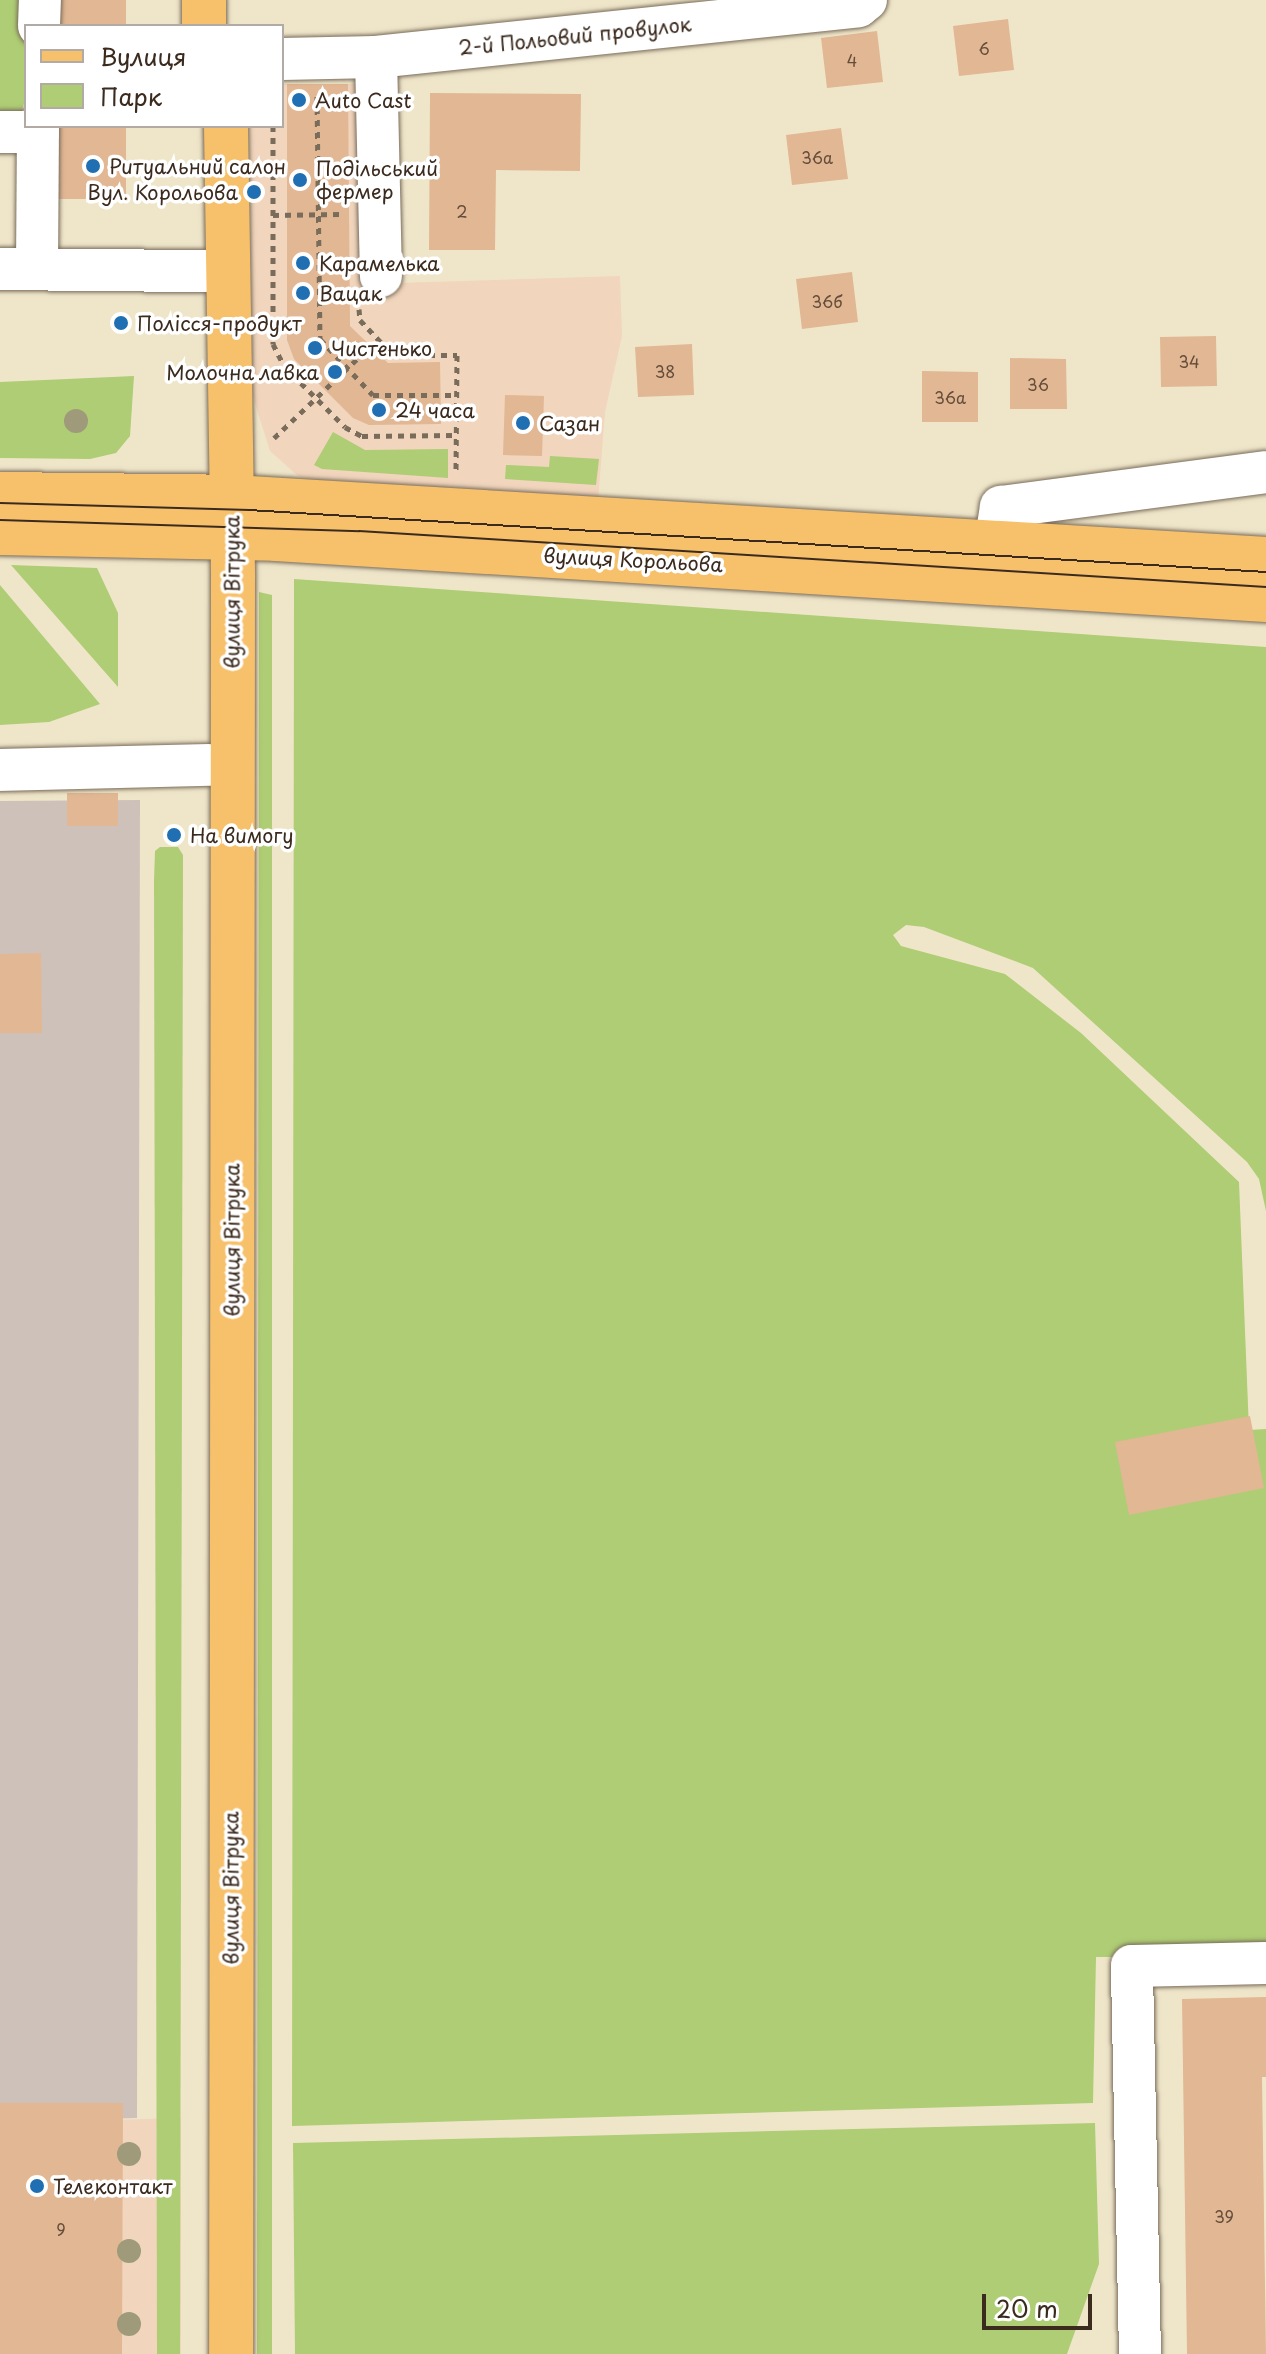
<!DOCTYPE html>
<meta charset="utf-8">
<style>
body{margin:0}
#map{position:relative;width:1266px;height:2354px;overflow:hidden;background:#efe6ca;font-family:"Playpen Sans",sans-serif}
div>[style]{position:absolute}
.built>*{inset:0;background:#f1d5bd}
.industrial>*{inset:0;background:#cec1ba}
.green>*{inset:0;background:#aecd74}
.building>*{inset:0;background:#e2b793}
.path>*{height:5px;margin-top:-2.5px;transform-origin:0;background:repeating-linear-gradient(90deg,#7a6c5a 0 6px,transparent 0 12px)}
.roads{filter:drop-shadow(0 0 2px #7a6c5a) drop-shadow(0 0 2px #7a6c5a)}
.minor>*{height:42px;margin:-21px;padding:0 21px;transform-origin:21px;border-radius:21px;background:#fff}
.major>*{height:44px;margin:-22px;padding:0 22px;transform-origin:22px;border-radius:22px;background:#f7c06b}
.tram>*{height:2px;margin:-1px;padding:0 1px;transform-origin:1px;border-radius:1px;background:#3b2a1e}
.trees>*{width:24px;height:24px;margin:-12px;border-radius:50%;background:#9f9a7a}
.dots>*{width:22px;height:22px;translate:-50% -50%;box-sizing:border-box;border:4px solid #fff;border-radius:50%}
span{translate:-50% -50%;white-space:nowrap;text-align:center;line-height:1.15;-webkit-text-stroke:7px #fff;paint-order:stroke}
.number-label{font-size:16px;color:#654d3b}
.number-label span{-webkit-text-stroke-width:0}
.street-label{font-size:20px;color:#3b2a1e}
.poi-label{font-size:20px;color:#3b2a1e}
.left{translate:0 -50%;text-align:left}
.right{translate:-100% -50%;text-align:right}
.legend{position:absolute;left:24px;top:24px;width:260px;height:104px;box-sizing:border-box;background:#fff;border:2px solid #b1aaa5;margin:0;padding:10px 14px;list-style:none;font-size:24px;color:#3b2a1e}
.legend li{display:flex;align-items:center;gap:16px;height:40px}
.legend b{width:40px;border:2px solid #b1aaa5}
.scale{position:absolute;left:982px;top:2294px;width:110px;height:36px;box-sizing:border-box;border:4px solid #3b2a1e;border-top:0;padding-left:10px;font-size:24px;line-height:28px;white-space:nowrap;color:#3b2a1e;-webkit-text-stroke:6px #fff;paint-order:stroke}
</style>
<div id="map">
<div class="built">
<i style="clip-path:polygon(282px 84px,366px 84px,398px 283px,620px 276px,622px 336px,605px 412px,598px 502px,321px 483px,298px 476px,270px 451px,253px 397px,249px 126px,282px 126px)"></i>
<i style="clip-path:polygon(181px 2118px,181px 2354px,0 2354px,0 2123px)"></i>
</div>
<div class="industrial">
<i style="clip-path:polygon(140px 800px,137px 2118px,0 2122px,0 801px)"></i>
</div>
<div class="green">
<i style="clip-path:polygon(0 0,26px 0,26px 97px,20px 116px,0 122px)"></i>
<i style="clip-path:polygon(134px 376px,130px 436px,116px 453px,90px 459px,0 458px,0 382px)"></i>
<i style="clip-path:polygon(333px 432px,365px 450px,448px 449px,448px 478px,322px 469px,314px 465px)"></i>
<i style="clip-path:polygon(550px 456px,599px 459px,596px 485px,505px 479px,506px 465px,549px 467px)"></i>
<i style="clip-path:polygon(11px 565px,97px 568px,118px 613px,118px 687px)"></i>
<i style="clip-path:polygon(294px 579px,1266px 647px,1266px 1211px,1259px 1179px,1247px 1162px,1033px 968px,924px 927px,906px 925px,893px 935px,901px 946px,1005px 974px,1081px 1033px,1239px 1182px,1249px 1430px,1266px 1429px,1266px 1957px,1096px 1957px,1093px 2103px,292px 2126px)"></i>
<i style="clip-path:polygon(0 585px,100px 704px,49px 722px,0 725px)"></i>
<i style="clip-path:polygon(259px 592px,272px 595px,272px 2354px,257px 2354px)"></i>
<i style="clip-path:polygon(160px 847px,178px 847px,183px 855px,180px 2354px,157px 2354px,154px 881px,155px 851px)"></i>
<i style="clip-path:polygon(1095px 2123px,1099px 2264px,1067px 2354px,295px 2354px,293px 2143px)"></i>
</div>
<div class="building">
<i style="clip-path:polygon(57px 0,126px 0,126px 26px,57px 26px)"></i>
<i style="clip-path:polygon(1008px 19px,1014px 70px,959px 76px,953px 26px)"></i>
<i style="clip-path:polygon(877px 31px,883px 82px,827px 88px,821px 38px)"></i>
<i style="clip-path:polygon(287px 84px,348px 84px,350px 326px,388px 363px,440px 362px,441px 424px,369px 425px,353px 418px,294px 359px,287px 340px)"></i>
<i style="clip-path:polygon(430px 93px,581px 94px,580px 171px,496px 170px,495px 250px,429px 250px)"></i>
<i style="clip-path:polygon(57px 126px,126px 126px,126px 199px,56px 199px)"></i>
<i style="clip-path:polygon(841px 128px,848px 179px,792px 185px,786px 135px)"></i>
<i style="clip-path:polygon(852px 272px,858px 322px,802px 329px,796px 279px)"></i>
<i style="clip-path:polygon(1216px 336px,1217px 386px,1161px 387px,1160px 337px)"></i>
<i style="clip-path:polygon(692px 344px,694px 395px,638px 397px,635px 347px)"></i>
<i style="clip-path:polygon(1010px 358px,1066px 359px,1067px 409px,1010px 409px)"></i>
<i style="clip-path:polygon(922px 371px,978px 372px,978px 422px,922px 422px)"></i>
<i style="clip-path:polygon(505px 395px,544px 396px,542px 456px,503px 455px)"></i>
<i style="clip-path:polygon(67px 793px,118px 793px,118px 826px,67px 826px)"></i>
<i style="clip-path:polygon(41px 953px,42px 1033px,0 1033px,0 954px)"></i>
<i style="clip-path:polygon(1250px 1416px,1264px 1488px,1129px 1515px,1115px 1442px)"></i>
<i style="clip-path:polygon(1266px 1997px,1266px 2077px,1262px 2077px,1266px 2354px,1187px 2354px,1182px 1999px)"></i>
<i style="clip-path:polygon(0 2103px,123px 2103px,122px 2354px,0 2354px)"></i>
</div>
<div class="path">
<i style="left:317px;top:96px;width:243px;rotate:89.3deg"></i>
<i style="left:320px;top:339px;width:77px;rotate:46.6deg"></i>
<i style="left:373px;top:395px;width:84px"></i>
<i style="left:273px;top:126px;width:218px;rotate:90deg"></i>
<i style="left:273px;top:344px;width:25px;rotate:63deg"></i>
<i style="left:284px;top:366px;width:86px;rotate:45deg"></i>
<i style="left:345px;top:427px;width:19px;rotate:28deg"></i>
<i style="left:362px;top:436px;width:94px;rotate:-0.6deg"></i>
<i style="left:273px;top:215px;width:67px;rotate:-0.9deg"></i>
<i style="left:359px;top:309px;width:11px;rotate:85deg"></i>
<i style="left:360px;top:320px;width:48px;rotate:46.7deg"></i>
<i style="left:393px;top:355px;width:64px"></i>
<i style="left:457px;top:355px;width:118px;rotate:90.5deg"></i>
<i style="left:274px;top:438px;width:144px;rotate:-43.6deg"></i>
</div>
<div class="roads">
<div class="minor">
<i style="left:39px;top:26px;width:26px;rotate:-88deg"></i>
<i style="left:376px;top:57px;width:219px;rotate:88.7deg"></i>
<i style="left:282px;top:59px;width:94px;rotate:-1.2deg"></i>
<i style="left:376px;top:57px;width:485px;rotate:-6deg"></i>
<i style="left:858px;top:6px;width:10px;rotate:-37deg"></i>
<i style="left:0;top:132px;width:38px"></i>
<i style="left:0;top:269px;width:205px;rotate:0.6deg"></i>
<i style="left:37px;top:269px;width:143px;rotate:-89.6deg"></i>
<i style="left:990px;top:577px;width:71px;rotate:-81.1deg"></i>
<i style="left:1001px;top:507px;width:267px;rotate:-7.5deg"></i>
<i style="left:0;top:770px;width:209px;rotate:-1.4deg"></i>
<i style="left:1140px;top:2354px;width:388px;rotate:-91.2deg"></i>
<i style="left:1132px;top:1966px;width:134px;rotate:-1.3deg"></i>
</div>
<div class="major">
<i style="left:204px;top:0;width:26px;rotate:90deg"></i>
<i style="left:226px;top:126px;width:452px;rotate:89.1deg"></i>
<i style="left:233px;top:578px;width:1776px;rotate:90.06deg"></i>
<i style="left:0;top:494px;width:232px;rotate:0.7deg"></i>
<i style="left:232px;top:497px;width:1036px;rotate:3.43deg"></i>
<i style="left:0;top:533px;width:276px;rotate:1.2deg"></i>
<i style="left:276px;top:539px;width:992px;rotate:3.53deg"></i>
</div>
</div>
<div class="tram">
<i style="left:0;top:503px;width:249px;rotate:1.6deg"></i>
<i style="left:249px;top:510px;width:1019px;rotate:3.49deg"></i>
<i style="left:0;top:520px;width:359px;rotate:1.8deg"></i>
<i style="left:359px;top:531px;width:909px;rotate:3.53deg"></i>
</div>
<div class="trees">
<i style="left:76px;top:421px"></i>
<i style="left:129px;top:2154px"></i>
<i style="left:129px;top:2251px"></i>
<i style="left:129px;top:2324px"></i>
</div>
<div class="dots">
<i style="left:299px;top:100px;background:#1f6fb2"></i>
<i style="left:93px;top:166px;background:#1f6fb2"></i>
<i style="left:300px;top:180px;background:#1f6fb2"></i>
<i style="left:254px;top:192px;background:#1f6fb2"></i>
<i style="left:303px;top:263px;background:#1f6fb2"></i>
<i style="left:303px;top:293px;background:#1f6fb2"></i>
<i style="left:121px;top:323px;background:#1f6fb2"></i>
<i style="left:315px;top:348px;background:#1f6fb2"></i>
<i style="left:335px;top:372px;background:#1f6fb2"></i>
<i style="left:379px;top:410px;background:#1f6fb2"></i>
<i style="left:523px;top:423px;background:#1f6fb2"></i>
<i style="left:174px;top:835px;background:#1f6fb2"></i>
<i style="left:37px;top:2186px;background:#1f6fb2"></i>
</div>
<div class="number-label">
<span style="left:984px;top:48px">6</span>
<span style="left:852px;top:60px">4</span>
<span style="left:817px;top:157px">36а</span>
<span style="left:462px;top:211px">2</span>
<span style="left:827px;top:301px">36б</span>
<span style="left:1189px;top:361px">34</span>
<span style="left:665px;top:371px">38</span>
<span style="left:1038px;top:384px">36</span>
<span style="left:950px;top:397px">36а</span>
<span style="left:1224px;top:2216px">39</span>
<span style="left:61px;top:2229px">9</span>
</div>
<div class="street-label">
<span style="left:575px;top:36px;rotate:-6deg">2-й Польовий провулок</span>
<span style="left:633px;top:560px;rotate:3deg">вулиця Корольова</span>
<span style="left:232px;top:592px;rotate:-90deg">вулиця Вітрука</span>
<span style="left:232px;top:1240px;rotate:-90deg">вулиця Вітрука</span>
<span style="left:231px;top:1888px;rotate:-90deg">вулиця Вітрука</span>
</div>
<div class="poi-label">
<span class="left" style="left:315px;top:100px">Auto Cast</span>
<span class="left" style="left:109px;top:166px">Ритуальний салон</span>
<span class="left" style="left:316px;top:180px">Подільський<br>фермер</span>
<span class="right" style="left:238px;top:192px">Вул. Корольова</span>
<span class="left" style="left:319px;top:263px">Карамелька</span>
<span class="left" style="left:319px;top:293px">Вацак</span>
<span class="left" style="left:137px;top:323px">Полісся-продукт</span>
<span class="left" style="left:331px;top:348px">Чистенько</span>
<span class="right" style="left:319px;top:372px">Молочна лавка</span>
<span class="left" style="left:395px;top:410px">24 часа</span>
<span class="left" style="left:539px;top:423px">Сазан</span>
<span class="left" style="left:190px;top:835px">На вимогу</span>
<span class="left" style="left:53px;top:2186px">Телеконтакт</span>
</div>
<ul class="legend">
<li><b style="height:10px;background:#f7c06b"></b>Вулиця</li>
<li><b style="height:22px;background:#aecd74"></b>Парк</li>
</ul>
<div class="scale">20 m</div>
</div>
